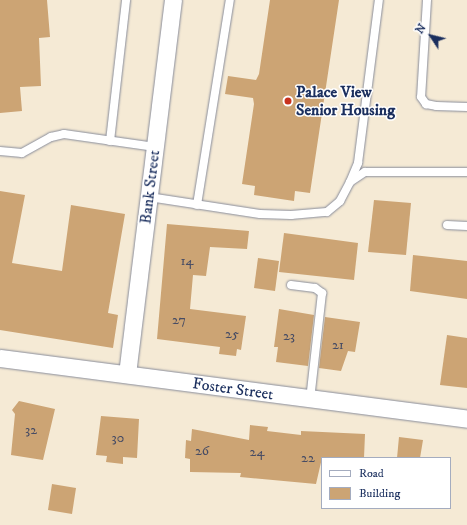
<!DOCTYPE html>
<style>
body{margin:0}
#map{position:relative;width:467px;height:525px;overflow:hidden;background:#f5ead5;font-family:"IM FELL DW Pica",serif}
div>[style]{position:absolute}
.building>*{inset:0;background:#cca474}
.roads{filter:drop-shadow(0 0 1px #888c9a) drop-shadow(0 0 1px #888c9a)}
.lane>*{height:8px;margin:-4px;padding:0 4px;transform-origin:4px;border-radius:4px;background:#fff}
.street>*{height:17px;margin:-8.5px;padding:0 8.5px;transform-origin:8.5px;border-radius:8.5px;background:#fff}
.dots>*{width:11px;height:11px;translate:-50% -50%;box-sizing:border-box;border:2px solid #fff;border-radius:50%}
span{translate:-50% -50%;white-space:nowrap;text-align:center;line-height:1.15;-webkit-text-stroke:3px #fff;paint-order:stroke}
.number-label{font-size:14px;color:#474c64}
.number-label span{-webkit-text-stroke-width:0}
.poi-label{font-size:16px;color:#1b2f5e;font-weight:700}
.left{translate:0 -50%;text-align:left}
.street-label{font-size:16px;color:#1b2f5e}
.legend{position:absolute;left:321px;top:457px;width:130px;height:52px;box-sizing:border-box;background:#fff;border:1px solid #a4acbf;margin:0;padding:5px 7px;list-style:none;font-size:12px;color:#1b2f5e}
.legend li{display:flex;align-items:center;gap:8px;height:20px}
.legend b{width:20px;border:1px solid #a4acbf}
.north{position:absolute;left:411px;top:16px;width:40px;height:40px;-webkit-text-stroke:3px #fff;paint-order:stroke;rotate:305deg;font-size:11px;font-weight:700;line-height:16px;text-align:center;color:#1b2f5e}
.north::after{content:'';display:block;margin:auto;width:14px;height:18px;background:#1b2f5e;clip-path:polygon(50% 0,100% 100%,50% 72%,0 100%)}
</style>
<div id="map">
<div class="building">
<i style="clip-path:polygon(0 0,47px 0,50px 37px,39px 38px,41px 86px,20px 87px,22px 111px,0 113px)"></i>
<i style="clip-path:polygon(270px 0,339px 0,310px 193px,295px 191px,294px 201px,254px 195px,255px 186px,242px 184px,254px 104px,253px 98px,225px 94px,228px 76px,256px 80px,259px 74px)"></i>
<i style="clip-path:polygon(0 191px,25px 195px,12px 263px,62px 271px,71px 205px,125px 214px,108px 313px,118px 315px,113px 348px,0 330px)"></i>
<i style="clip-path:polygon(374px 200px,411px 203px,406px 255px,368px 252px)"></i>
<i style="clip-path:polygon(167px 224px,249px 231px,247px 249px,210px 247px,206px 276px,193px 275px,190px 309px,246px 316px,241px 350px,237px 349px,236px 356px,219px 354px,220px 347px,157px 339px)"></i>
<i style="clip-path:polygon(284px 233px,358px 243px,354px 280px,279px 272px)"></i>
<i style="clip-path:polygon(413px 255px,467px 261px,467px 299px,410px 291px)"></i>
<i style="clip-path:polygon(258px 258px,279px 261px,275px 291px,254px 288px)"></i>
<i style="clip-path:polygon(279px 309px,314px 315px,308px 366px,276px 362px,278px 347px,274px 347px)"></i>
<i style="clip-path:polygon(325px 317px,360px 322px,355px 352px,348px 351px,341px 371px,319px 368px)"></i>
<i style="clip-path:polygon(447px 335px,467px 338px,467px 388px,440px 385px)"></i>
<i style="clip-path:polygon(19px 401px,55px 409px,43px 460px,11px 455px,15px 414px,12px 410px)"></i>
<i style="clip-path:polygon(101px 416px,139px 419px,137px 458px,123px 457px,123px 464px,106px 462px,107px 456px,96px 455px)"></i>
<i style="clip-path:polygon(250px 425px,268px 427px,267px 431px,301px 435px,301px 431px,365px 434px,364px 458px,322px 458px,316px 484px,240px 477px,241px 473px,190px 472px,190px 459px,185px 458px,186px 440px,191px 441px,192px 429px,249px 440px)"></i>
<i style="clip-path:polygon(399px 437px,423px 440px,420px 458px,397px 458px)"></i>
<i style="clip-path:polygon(52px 484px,76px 488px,72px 514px,48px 510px)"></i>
</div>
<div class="roads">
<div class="lane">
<i style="left:427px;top:0;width:97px;rotate:93.5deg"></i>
<i style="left:421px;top:97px;width:9px;rotate:54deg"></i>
<i style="left:426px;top:104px;width:10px;rotate:11deg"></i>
<i style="left:436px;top:106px;width:31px;rotate:2deg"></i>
<i style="left:110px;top:141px;width:142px;rotate:-83.5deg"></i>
<i style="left:0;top:151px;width:22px;rotate:5deg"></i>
<i style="left:22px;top:153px;width:33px;rotate:-29deg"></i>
<i style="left:51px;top:137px;width:13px;rotate:-13deg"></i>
<i style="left:64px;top:134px;width:92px;rotate:8.1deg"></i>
<i style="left:350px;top:182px;width:21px;rotate:-67deg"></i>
<i style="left:358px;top:163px;width:164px;rotate:-82.7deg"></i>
<i style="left:149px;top:197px;width:112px;rotate:8.7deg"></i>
<i style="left:260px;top:214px;width:31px;rotate:2deg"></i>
<i style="left:291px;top:215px;width:36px;rotate:-5deg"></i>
<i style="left:327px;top:212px;width:17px;rotate:-40deg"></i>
<i style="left:340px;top:201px;width:21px;rotate:-62deg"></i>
<i style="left:350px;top:182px;width:18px;rotate:-34deg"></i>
<i style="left:365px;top:172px;width:102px"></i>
<i style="left:197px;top:205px;width:208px;rotate:-80.9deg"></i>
<i style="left:447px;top:225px;width:20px;rotate:3deg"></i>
<i style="left:291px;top:285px;width:24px;rotate:7deg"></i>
<i style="left:315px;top:288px;width:9px;rotate:36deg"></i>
<i style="left:322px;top:293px;width:108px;rotate:96.4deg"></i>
</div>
<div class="street">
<i style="left:0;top:358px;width:471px;rotate:7.4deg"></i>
<i style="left:127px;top:374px;width:377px;rotate:-83deg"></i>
</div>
</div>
<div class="dots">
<i style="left:288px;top:101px;background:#c8321e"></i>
</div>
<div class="number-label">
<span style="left:187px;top:261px">14</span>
<span style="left:179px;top:320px">27</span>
<span style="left:232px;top:334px">25</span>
<span style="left:289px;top:336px">23</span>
<span style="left:338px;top:345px">21</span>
<span style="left:31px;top:430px">32</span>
<span style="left:118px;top:438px">30</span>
<span style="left:202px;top:451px">26</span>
<span style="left:257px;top:452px">24</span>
<span style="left:308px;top:458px">22</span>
</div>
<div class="poi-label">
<span class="left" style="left:296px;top:101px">Palace View<br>Senior Housing</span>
</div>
<div class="street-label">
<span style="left:150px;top:187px;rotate:-83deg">Bank Street</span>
<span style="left:233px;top:389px;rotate:8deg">Foster Street</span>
</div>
<ul class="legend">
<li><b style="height:5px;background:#fff"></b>Road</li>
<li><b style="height:11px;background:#cca474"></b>Building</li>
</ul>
<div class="north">N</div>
</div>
